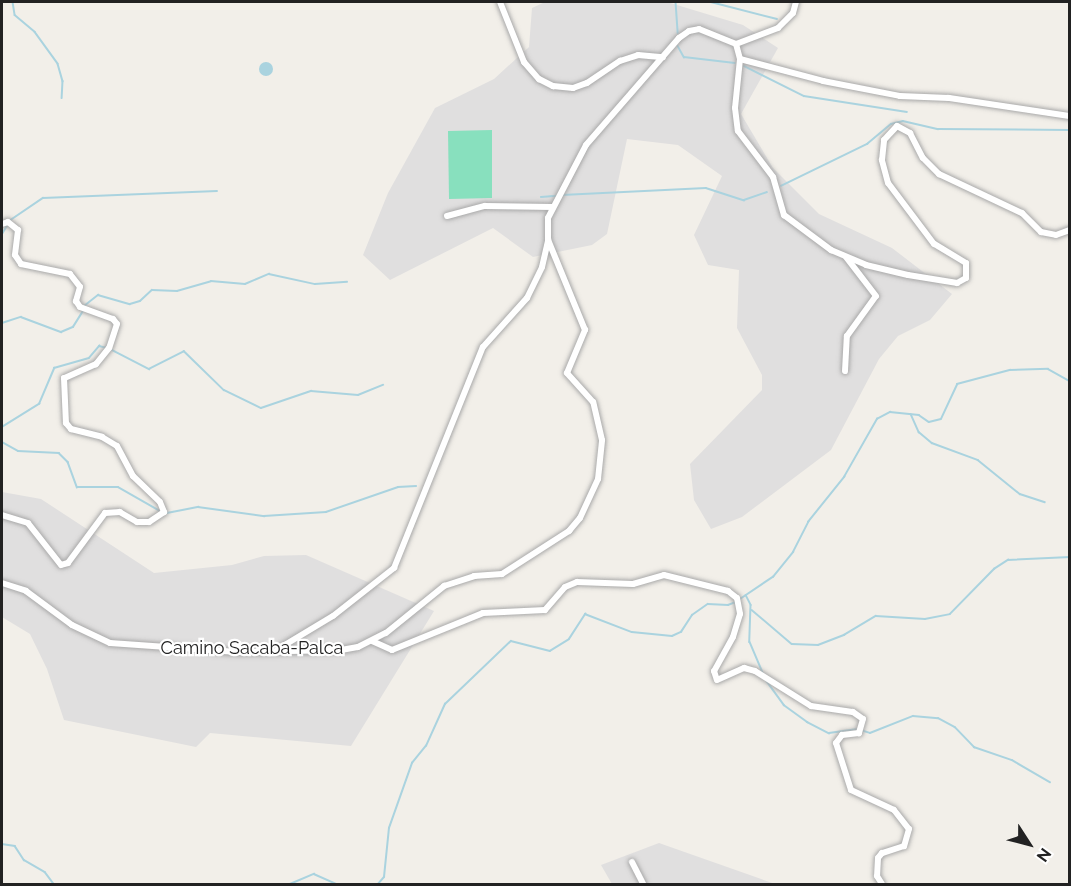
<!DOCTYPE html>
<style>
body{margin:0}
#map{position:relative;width:1071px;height:886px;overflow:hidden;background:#f2efe9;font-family:Raleway,sans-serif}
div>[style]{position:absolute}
.residential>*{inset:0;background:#e0dfdf}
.pitch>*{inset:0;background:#88e0be}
.water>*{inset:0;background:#aad3df}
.round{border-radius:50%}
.stream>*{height:1.5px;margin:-0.75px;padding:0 0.75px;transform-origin:0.75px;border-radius:0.75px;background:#aad3df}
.roads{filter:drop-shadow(0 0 2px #a9a9a9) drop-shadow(0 0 2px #a9a9a9)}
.minor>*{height:6px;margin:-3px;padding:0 3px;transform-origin:3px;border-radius:3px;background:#fff}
span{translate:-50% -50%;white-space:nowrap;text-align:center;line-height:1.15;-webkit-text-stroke:4.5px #fff;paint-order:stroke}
.street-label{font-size:18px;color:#222}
.frame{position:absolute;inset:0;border:3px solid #222;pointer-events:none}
.north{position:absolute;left:999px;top:814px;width:60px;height:60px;-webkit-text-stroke:4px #fff;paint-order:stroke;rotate:126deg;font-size:16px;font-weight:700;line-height:24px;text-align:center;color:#222}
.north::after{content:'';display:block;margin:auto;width:21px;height:27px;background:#222;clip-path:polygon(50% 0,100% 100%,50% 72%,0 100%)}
</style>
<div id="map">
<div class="residential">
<i style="clip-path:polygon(545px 2px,667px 2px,743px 25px,778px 48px,741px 114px,773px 168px,819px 214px,892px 248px,952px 294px,930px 320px,898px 336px,879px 359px,831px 450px,742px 517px,711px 529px,694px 500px,690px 464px,762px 390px,762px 375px,737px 328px,739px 270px,708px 265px,694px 235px,722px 176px,678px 145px,627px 139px,607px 234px,592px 245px,533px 257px,493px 228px,390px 280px,363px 255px,388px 193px,435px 108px,494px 79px,529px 47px,532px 8px)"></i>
<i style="clip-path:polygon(2px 492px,41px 499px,154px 573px,232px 565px,264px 556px,306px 555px,434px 611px,351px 746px,210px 733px,196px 747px,64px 720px,47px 669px,30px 634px,2px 617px)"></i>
<i style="clip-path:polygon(659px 843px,775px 884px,612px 884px,601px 865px)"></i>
</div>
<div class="pitch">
<i style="clip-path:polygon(492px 130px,492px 198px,449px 199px,448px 131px)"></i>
</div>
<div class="water">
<i class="round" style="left:259px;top:62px;width:14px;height:14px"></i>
</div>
<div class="stream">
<i style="left:13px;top:2px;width:13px;rotate:81deg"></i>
<i style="left:15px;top:15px;width:26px;rotate:40deg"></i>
<i style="left:35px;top:32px;width:39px;rotate:54deg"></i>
<i style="left:58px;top:64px;width:18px;rotate:74deg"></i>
<i style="left:63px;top:81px;width:17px;rotate:93deg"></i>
<i style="left:676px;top:2px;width:31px;rotate:86deg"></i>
<i style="left:711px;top:2px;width:68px;rotate:14.4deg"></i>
<i style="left:678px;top:46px;width:13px;rotate:61deg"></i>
<i style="left:684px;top:57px;width:51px;rotate:6.7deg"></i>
<i style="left:744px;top:66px;width:67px;rotate:26.6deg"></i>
<i style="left:804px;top:96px;width:104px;rotate:8.8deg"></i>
<i style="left:781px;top:186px;width:96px;rotate:-26deg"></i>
<i style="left:867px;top:144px;width:31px;rotate:-40deg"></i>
<i style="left:891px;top:124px;width:12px;rotate:-14deg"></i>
<i style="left:903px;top:121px;width:36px;rotate:13deg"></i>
<i style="left:938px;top:129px;width:132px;rotate:0.4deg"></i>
<i style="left:562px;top:195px;width:144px;rotate:-2.8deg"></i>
<i style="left:706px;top:188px;width:40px;rotate:18deg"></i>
<i style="left:744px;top:200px;width:24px;rotate:-19deg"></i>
<i style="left:541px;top:197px;width:16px;rotate:-4deg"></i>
<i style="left:9px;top:221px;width:41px;rotate:-34.1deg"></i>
<i style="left:43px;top:198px;width:174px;rotate:-2.3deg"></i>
<i style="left:2px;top:234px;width:9px;rotate:-58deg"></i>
<i style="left:84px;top:306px;width:18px;rotate:-38deg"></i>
<i style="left:98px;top:295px;width:33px;rotate:16deg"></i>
<i style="left:130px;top:304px;width:10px;rotate:-17deg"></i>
<i style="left:140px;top:301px;width:16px;rotate:-43deg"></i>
<i style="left:152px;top:290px;width:25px;rotate:2deg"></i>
<i style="left:177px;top:291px;width:35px;rotate:-16deg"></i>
<i style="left:211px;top:281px;width:34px;rotate:5deg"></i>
<i style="left:245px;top:284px;width:26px;rotate:-23deg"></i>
<i style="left:269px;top:274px;width:47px;rotate:12.3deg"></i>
<i style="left:315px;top:284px;width:32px;rotate:-4deg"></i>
<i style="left:2px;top:323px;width:20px;rotate:-18deg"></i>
<i style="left:21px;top:317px;width:43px;rotate:20.6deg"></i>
<i style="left:61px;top:332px;width:13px;rotate:-23deg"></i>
<i style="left:73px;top:327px;width:19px;rotate:-58deg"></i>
<i style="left:112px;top:350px;width:42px;rotate:27.2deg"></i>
<i style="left:149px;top:369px;width:39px;rotate:-27deg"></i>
<i style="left:184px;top:351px;width:56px;rotate:44.3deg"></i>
<i style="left:224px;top:390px;width:41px;rotate:25.9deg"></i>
<i style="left:261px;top:408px;width:53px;rotate:-18.8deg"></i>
<i style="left:311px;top:391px;width:47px;rotate:4.9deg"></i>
<i style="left:358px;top:395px;width:27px;rotate:-22deg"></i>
<i style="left:911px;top:414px;width:20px;rotate:66deg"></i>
<i style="left:919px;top:432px;width:17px;rotate:40deg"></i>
<i style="left:932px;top:443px;width:49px;rotate:20.3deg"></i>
<i style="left:978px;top:460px;width:54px;rotate:39deg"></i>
<i style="left:1020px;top:494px;width:26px;rotate:18deg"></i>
<i style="left:2px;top:427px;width:44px;rotate:-31.9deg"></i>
<i style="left:39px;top:404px;width:39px;rotate:-67deg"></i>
<i style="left:54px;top:368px;width:36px;rotate:-16deg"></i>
<i style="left:89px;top:358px;width:16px;rotate:-50deg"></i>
<i style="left:99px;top:346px;width:9px;rotate:13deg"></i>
<i style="left:2px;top:442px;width:18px;rotate:29deg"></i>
<i style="left:18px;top:451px;width:41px;rotate:2.8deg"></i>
<i style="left:59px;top:453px;width:13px;rotate:45deg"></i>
<i style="left:68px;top:462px;width:27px;rotate:70deg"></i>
<i style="left:77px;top:487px;width:41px"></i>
<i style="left:118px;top:487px;width:51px;rotate:29.6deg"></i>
<i style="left:167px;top:513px;width:32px;rotate:-11deg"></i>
<i style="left:198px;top:507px;width:67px;rotate:7.8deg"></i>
<i style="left:264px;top:516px;width:62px;rotate:-3.7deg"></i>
<i style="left:326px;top:512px;width:76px;rotate:-19.1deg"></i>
<i style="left:398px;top:487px;width:18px;rotate:-3deg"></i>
<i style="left:746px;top:595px;width:11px;rotate:63deg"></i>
<i style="left:751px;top:605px;width:37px;rotate:92deg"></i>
<i style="left:750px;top:642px;width:34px;rotate:67deg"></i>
<i style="left:740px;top:599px;width:40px;rotate:-34deg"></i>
<i style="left:773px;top:577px;width:32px;rotate:-51deg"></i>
<i style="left:793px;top:552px;width:34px;rotate:-63deg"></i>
<i style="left:808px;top:522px;width:58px;rotate:-51.3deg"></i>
<i style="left:844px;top:477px;width:67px;rotate:-60.4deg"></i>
<i style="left:877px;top:419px;width:15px;rotate:-28deg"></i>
<i style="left:890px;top:412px;width:29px;rotate:6deg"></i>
<i style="left:919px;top:415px;width:12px;rotate:35deg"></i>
<i style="left:929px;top:422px;width:12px;rotate:-14deg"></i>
<i style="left:941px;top:419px;width:38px;rotate:-65deg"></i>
<i style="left:957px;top:384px;width:55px;rotate:-14.8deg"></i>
<i style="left:1010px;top:370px;width:38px;rotate:-2deg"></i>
<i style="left:1048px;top:369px;width:25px;rotate:29deg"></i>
<i style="left:752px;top:610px;width:52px;rotate:40.4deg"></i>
<i style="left:792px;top:644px;width:26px;rotate:2deg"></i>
<i style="left:818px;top:645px;width:28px;rotate:-21deg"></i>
<i style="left:844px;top:635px;width:37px;rotate:-31deg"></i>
<i style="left:876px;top:616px;width:49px;rotate:3.5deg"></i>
<i style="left:925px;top:619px;width:25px;rotate:-11deg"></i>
<i style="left:950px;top:614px;width:63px;rotate:-45.6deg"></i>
<i style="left:994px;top:569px;width:17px;rotate:-33deg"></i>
<i style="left:1008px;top:560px;width:62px;rotate:-2.8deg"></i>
<i style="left:766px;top:680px;width:31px;rotate:54deg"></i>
<i style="left:784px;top:705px;width:29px;rotate:36deg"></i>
<i style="left:807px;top:722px;width:25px;rotate:27deg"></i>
<i style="left:829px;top:733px;width:27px;rotate:-8deg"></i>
<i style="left:861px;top:730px;width:9px;rotate:18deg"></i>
<i style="left:870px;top:733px;width:46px;rotate:-21.6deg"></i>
<i style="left:913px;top:716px;width:25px;rotate:5deg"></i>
<i style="left:938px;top:718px;width:19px;rotate:28deg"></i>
<i style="left:955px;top:727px;width:28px;rotate:46deg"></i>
<i style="left:974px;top:747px;width:40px;rotate:18.9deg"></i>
<i style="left:1012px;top:760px;width:44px;rotate:30.1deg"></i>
<i style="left:2px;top:844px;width:13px;rotate:9deg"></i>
<i style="left:15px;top:846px;width:17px;rotate:57deg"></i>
<i style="left:24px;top:860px;width:24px;rotate:30deg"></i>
<i style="left:45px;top:872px;width:15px;rotate:53deg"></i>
<i style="left:290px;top:884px;width:26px;rotate:-23deg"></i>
<i style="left:314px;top:874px;width:24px;rotate:24deg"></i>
<i style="left:378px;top:884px;width:9px;rotate:-49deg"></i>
<i style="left:384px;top:877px;width:49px;rotate:-84.2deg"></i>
<i style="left:389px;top:828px;width:69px;rotate:-70.5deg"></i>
<i style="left:412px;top:763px;width:22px;rotate:-51deg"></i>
<i style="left:426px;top:746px;width:46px;rotate:-65.7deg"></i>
<i style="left:445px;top:704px;width:91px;rotate:-43.7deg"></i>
<i style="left:511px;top:641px;width:40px;rotate:14.4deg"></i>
<i style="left:550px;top:651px;width:22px;rotate:-32deg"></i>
<i style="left:569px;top:639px;width:30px;rotate:-57deg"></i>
<i style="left:585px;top:614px;width:50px;rotate:21deg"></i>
<i style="left:632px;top:632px;width:40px;rotate:5.7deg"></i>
<i style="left:672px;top:636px;width:10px;rotate:-24deg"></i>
<i style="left:681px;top:632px;width:20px;rotate:-57deg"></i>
<i style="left:692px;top:615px;width:19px;rotate:-35deg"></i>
<i style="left:708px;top:604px;width:20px;rotate:3deg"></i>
<i style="left:728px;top:605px;width:9px;rotate:-21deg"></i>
</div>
<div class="roads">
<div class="minor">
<i style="left:500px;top:2px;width:65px;rotate:68.2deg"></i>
<i style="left:524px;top:62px;width:23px;rotate:49deg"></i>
<i style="left:539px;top:79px;width:16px;rotate:27deg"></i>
<i style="left:553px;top:86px;width:20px;rotate:6deg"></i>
<i style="left:573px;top:88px;width:15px;rotate:-20deg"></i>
<i style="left:587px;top:83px;width:40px;rotate:-34deg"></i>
<i style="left:620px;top:61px;width:19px;rotate:-18deg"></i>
<i style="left:638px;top:55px;width:25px;rotate:5deg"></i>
<i style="left:736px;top:44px;width:45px;rotate:-20.9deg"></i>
<i style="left:778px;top:28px;width:21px;rotate:-45deg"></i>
<i style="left:793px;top:13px;width:11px;rotate:-75deg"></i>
<i style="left:740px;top:59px;width:86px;rotate:14.8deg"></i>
<i style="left:823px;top:81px;width:78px;rotate:11deg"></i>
<i style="left:900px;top:96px;width:49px;rotate:2.3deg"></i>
<i style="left:949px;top:98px;width:122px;rotate:8.5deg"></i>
<i style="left:447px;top:216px;width:39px;rotate:-15deg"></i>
<i style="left:485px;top:206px;width:68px;rotate:0.8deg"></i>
<i style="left:2px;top:224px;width:6px;rotate:-18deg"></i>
<i style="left:8px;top:222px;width:13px;rotate:39deg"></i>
<i style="left:18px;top:230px;width:25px;rotate:97deg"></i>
<i style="left:15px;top:255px;width:11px;rotate:56deg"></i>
<i style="left:21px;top:264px;width:50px;rotate:11.5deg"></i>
<i style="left:70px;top:274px;width:16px;rotate:52deg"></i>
<i style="left:80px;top:287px;width:15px;rotate:106deg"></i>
<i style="left:76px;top:301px;width:7px;rotate:56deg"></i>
<i style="left:80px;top:307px;width:35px;rotate:20deg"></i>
<i style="left:113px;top:319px;width:6px;rotate:51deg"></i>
<i style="left:117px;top:324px;width:25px;rotate:108deg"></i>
<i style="left:109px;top:348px;width:21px;rotate:129deg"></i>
<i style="left:96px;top:364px;width:35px;rotate:156deg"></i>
<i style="left:64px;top:378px;width:45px;rotate:87.5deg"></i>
<i style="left:66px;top:423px;width:8px;rotate:50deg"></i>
<i style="left:71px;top:429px;width:32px;rotate:14deg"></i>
<i style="left:102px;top:437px;width:17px;rotate:31deg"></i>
<i style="left:117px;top:446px;width:34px;rotate:62deg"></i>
<i style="left:133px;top:476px;width:37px;rotate:44deg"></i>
<i style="left:160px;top:502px;width:11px;rotate:68deg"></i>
<i style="left:164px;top:512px;width:18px;rotate:146deg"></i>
<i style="left:149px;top:522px;width:12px;rotate:180deg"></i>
<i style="left:137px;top:522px;width:20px;rotate:-150deg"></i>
<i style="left:120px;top:512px;width:15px;rotate:176deg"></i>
<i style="left:105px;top:513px;width:62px;rotate:126.5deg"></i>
<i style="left:68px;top:563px;width:7px;rotate:164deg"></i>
<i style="left:61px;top:565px;width:53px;rotate:-128.2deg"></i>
<i style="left:28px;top:523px;width:27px;rotate:-163deg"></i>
<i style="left:845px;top:371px;width:35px;rotate:-87deg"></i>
<i style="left:847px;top:336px;width:49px;rotate:-54.1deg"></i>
<i style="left:876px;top:296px;width:49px;rotate:-127.6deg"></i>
<i style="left:2px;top:583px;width:25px;rotate:18deg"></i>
<i style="left:26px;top:591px;width:57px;rotate:36.5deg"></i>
<i style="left:72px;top:625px;width:42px;rotate:25.3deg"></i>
<i style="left:110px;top:643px;width:128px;rotate:4deg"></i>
<i style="left:238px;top:652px;width:103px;rotate:-1.1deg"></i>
<i style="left:341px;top:650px;width:17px;rotate:-10deg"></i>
<i style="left:358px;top:647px;width:31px;rotate:-27deg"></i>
<i style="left:386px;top:633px;width:75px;rotate:-39deg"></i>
<i style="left:444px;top:586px;width:32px;rotate:-18deg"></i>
<i style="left:474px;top:576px;width:28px;rotate:-4deg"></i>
<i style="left:502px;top:574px;width:80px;rotate:-32.7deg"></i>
<i style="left:569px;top:531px;width:17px;rotate:-50deg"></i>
<i style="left:580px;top:518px;width:43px;rotate:-65.2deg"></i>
<i style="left:598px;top:479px;width:39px;rotate:-84deg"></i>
<i style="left:602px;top:440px;width:39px;rotate:-103deg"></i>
<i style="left:593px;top:402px;width:39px;rotate:-132deg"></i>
<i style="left:567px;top:373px;width:47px;rotate:-67.3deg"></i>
<i style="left:585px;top:330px;width:97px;rotate:-112.3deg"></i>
<i style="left:548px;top:240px;width:22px;rotate:-90deg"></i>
<i style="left:548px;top:218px;width:82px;rotate:-62.5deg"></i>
<i style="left:586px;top:145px;width:142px;rotate:-49deg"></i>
<i style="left:679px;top:38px;width:12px;rotate:-35deg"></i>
<i style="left:689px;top:31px;width:10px;rotate:-11deg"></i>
<i style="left:699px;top:29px;width:40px;rotate:22deg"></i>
<i style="left:736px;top:44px;width:16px;rotate:75deg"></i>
<i style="left:740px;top:59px;width:49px;rotate:95.8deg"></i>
<i style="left:735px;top:108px;width:23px;rotate:83deg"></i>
<i style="left:738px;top:131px;width:58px;rotate:52.7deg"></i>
<i style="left:773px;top:177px;width:40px;rotate:74deg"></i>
<i style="left:784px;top:215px;width:59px;rotate:36.7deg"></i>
<i style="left:831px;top:250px;width:38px;rotate:23deg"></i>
<i style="left:866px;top:265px;width:43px;rotate:13.4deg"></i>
<i style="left:908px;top:275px;width:50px;rotate:9.3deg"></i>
<i style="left:957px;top:283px;width:10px;rotate:-29deg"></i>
<i style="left:966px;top:278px;width:15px;rotate:-90deg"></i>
<i style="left:966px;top:263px;width:37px;rotate:-149deg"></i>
<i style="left:934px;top:244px;width:76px;rotate:-127deg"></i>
<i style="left:888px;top:183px;width:24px;rotate:-105deg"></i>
<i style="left:882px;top:160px;width:20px;rotate:-84deg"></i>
<i style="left:884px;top:140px;width:19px;rotate:-47deg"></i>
<i style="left:897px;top:126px;width:15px;rotate:28deg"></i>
<i style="left:910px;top:133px;width:28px;rotate:63deg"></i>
<i style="left:923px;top:158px;width:23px;rotate:45deg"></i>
<i style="left:939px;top:174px;width:92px;rotate:25.2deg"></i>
<i style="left:1022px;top:213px;width:27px;rotate:45deg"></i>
<i style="left:1041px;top:232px;width:15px;rotate:11deg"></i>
<i style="left:1056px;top:235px;width:15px;rotate:-20deg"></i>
<i style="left:372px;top:641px;width:22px;rotate:24deg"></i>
<i style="left:392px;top:650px;width:98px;rotate:-22.1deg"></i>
<i style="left:483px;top:613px;width:62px;rotate:-2.8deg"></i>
<i style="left:545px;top:610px;width:30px;rotate:-49deg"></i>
<i style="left:565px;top:587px;width:13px;rotate:-23deg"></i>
<i style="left:577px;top:582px;width:56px;rotate:2deg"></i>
<i style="left:633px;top:584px;width:32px;rotate:-16deg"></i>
<i style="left:664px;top:575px;width:66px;rotate:14deg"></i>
<i style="left:728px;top:591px;width:11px;rotate:38deg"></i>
<i style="left:737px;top:598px;width:16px;rotate:79deg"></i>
<i style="left:740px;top:614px;width:24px;rotate:107deg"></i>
<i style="left:733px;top:637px;width:39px;rotate:119deg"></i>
<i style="left:714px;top:671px;width:9px;rotate:72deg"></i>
<i style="left:717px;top:680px;width:30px;rotate:-24deg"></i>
<i style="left:744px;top:668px;width:11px;rotate:15deg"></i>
<i style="left:755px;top:671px;width:66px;rotate:32deg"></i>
<i style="left:811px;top:706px;width:42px;rotate:8.1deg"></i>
<i style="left:853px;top:712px;width:12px;rotate:35deg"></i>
<i style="left:863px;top:719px;width:15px;rotate:106deg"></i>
<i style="left:859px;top:733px;width:17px;rotate:173deg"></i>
<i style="left:842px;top:735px;width:10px;rotate:127deg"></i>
<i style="left:836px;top:743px;width:49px;rotate:72.3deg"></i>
<i style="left:851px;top:790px;width:47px;rotate:24.9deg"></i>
<i style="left:894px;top:810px;width:24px;rotate:52deg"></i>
<i style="left:909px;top:829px;width:18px;rotate:106deg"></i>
<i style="left:904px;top:846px;width:23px;rotate:162deg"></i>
<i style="left:882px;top:853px;width:6px;rotate:129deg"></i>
<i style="left:878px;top:858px;width:18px;rotate:93deg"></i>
<i style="left:877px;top:876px;width:9px;rotate:58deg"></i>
<i style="left:278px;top:649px;width:64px;rotate:-31deg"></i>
<i style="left:333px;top:616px;width:78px;rotate:-38.2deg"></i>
<i style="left:394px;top:568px;width:238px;rotate:-68.1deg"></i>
<i style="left:483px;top:347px;width:66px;rotate:-48.1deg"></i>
<i style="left:527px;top:298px;width:34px;rotate:-64deg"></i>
<i style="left:542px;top:267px;width:28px;rotate:-77deg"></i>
<i style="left:632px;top:862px;width:25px;rotate:63deg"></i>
</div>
</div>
<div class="street-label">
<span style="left:252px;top:648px">Camino Sacaba-Palca</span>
</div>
<div class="frame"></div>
<div class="north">N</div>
</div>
